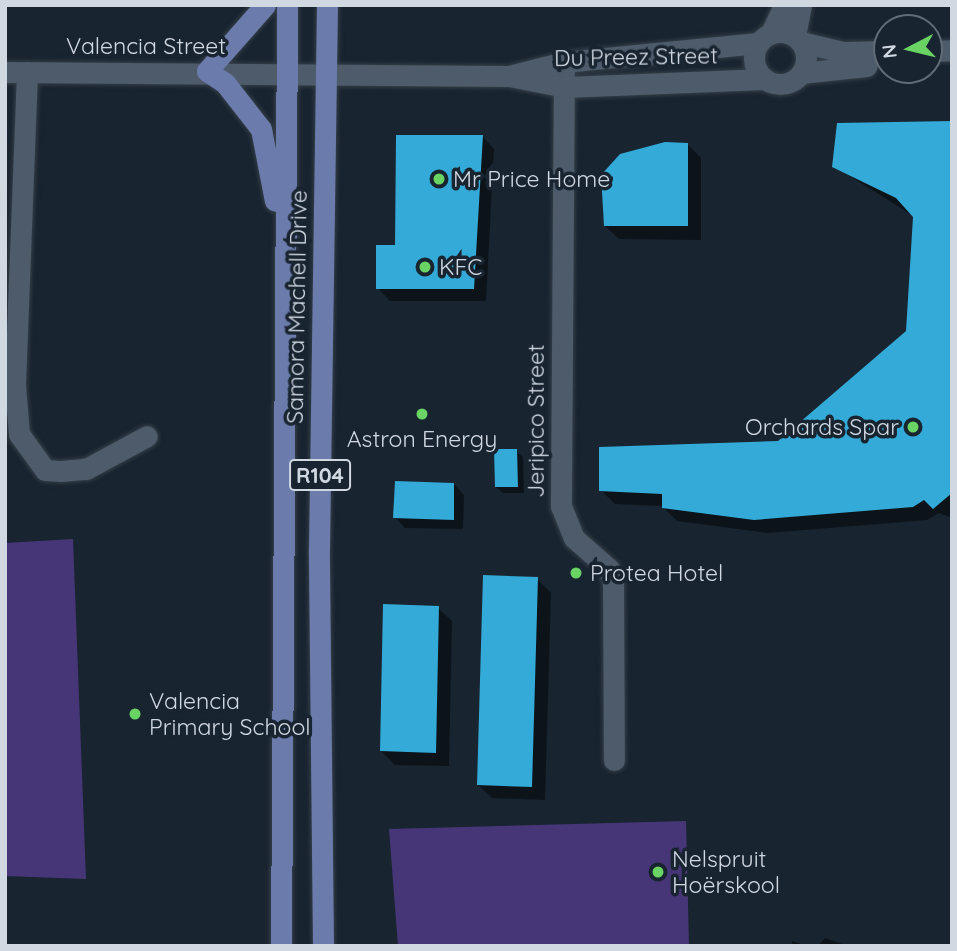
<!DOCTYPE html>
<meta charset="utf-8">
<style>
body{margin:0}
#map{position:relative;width:957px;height:951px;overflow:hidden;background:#182430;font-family:Quicksand,sans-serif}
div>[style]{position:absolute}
.green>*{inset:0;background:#473677}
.shadow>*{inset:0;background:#0007}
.building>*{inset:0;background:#33aad7}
.roads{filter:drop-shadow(0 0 2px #343e48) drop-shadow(0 0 2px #343e48)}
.minor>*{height:21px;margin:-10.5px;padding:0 10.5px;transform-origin:10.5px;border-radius:10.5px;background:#4d5b6a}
.minor>.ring{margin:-10.5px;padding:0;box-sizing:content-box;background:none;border:21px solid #4d5b6a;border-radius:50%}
.major>*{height:21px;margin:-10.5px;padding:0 10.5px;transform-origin:10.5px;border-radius:10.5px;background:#6b7cac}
.dots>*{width:19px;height:19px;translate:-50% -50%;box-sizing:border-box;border:4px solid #182430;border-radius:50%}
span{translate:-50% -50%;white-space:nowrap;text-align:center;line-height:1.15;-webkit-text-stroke:7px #182430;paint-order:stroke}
.shield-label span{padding:2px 5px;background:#182430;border:2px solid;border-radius:5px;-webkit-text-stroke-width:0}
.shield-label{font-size:21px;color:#d0d8e1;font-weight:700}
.street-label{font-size:23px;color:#d0d8e1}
.poi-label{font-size:23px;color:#d0d8e1}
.left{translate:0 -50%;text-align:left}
.right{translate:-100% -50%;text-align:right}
.frame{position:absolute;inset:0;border:7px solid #d0d8e1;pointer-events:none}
.north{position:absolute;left:873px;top:14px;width:70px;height:70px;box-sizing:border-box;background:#182430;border:2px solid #626c77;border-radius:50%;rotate:263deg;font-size:19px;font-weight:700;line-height:28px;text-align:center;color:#d0d8e1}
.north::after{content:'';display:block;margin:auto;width:24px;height:32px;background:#69d464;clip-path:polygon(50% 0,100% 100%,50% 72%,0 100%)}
</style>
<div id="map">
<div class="green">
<i style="clip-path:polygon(73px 539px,86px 879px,5px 876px,5px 543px)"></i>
<i style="clip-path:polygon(686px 821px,689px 946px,398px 946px,389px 829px)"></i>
</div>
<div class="shadow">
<i style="clip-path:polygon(952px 123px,952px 518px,939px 513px,927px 520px,768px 533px,677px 521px,662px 506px,615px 504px,601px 490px,779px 443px,908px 332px,915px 217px,834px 166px)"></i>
<i style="clip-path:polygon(482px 136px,494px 149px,486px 301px,390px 301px,378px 288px,397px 247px)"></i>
<i style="clip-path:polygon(688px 145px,701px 158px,701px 240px,619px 239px,605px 226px)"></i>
<i style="clip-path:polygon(516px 451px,523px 457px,524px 493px,503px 493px,496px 487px)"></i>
<i style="clip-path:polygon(454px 484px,464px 495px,463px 529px,405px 528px,395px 517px)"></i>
<i style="clip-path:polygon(537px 579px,551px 593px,545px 800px,492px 798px,478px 785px)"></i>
<i style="clip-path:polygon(438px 608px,452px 621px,449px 766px,395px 765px,381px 751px)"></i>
<i style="clip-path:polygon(825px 938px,848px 946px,818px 946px)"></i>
<i style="clip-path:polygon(792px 941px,807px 946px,792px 946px)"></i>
</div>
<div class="building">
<i style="clip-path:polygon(952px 121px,952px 493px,933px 509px,924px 500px,913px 507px,754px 520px,662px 508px,662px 494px,599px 491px,599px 447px,778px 441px,906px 331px,913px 217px,896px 198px,832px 167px,837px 123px)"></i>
<i style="clip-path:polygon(396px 135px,483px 135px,474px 289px,376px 289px,376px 245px,395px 245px)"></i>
<i style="clip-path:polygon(665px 142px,688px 143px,688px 226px,604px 226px,601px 175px,620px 154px)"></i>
<i style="clip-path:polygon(494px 449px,517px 449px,518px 487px,495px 487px)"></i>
<i style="clip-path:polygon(395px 481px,454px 483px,454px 520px,393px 518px)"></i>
<i style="clip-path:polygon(483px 575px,538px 577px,532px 787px,477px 785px)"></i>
<i style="clip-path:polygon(383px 604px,439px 606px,436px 753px,380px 751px)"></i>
</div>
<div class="roads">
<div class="minor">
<i class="ring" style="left:754px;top:32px;width:31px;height:31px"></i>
<i style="left:771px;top:33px;width:31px;rotate:-65deg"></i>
<i style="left:795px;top:36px;width:32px;rotate:-79deg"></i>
<i style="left:801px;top:42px;width:43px;rotate:13.4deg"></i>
<i style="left:843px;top:52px;width:44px;rotate:-1.3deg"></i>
<i style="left:929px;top:51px;width:23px;rotate:-2deg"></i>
<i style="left:564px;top:62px;width:444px;rotate:90.4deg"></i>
<i style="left:561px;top:506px;width:35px;rotate:68deg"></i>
<i style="left:574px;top:538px;width:47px;rotate:41.5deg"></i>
<i style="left:609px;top:569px;width:14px;rotate:73deg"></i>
<i style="left:613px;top:582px;width:178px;rotate:89.7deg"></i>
<i style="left:5px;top:72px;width:504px;rotate:0.45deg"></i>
<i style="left:509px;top:76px;width:57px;rotate:11.1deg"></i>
<i style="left:565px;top:87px;width:200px;rotate:-2.3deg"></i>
<i style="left:27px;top:72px;width:313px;rotate:92.2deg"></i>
<i style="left:15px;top:385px;width:49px;rotate:85.3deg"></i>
<i style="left:19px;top:434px;width:44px;rotate:54.2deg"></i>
<i style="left:45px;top:470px;width:16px;rotate:4deg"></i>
<i style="left:61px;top:471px;width:25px;rotate:-5deg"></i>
<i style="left:86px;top:469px;width:69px;rotate:-28.4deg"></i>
<i style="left:801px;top:73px;width:66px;rotate:-6.1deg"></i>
<i style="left:509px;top:76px;width:57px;rotate:-14.3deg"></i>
<i style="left:564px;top:62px;width:195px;rotate:-5.6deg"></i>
</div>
<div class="major">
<i style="left:265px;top:5px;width:88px;rotate:131.3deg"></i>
<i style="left:207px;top:71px;width:22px;rotate:34deg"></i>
<i style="left:225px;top:83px;width:58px;rotate:52deg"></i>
<i style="left:261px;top:129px;width:73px;rotate:79deg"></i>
<i style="left:281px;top:946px;width:941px;rotate:-89.63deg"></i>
<i style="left:323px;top:946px;width:397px;rotate:-90.6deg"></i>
<i style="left:319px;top:549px;width:544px;rotate:-89.16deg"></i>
</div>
</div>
<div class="dots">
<i style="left:439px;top:179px;background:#69d464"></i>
<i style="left:425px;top:267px;background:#69d464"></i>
<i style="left:422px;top:414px;background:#69d464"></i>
<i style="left:913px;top:427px;background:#69d464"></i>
<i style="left:576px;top:573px;background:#69d464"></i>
<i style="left:135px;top:714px;background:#69d464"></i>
<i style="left:658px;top:872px;background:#69d464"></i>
</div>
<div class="shield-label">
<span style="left:320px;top:475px">R104</span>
</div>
<div class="street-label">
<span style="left:146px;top:46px">Valencia Street</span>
<span style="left:636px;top:57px;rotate:-1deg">Du Preez Street</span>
<span style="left:297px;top:307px;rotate:-89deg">Samora Machell Drive</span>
<span style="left:536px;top:421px;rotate:-90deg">Jeripico Street</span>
</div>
<div class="poi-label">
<span class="left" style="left:453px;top:179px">Mr Price Home</span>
<span class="left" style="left:439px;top:267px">KFC</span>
<span class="right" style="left:899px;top:427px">Orchards Spar</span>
<span style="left:422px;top:439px">Astron Energy</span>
<span class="left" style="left:590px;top:573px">Protea Hotel</span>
<span class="left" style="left:149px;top:714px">Valencia<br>Primary School</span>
<span class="left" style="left:672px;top:872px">Nelspruit<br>Hoërskool</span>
</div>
<div class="frame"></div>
<div class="north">N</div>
</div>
